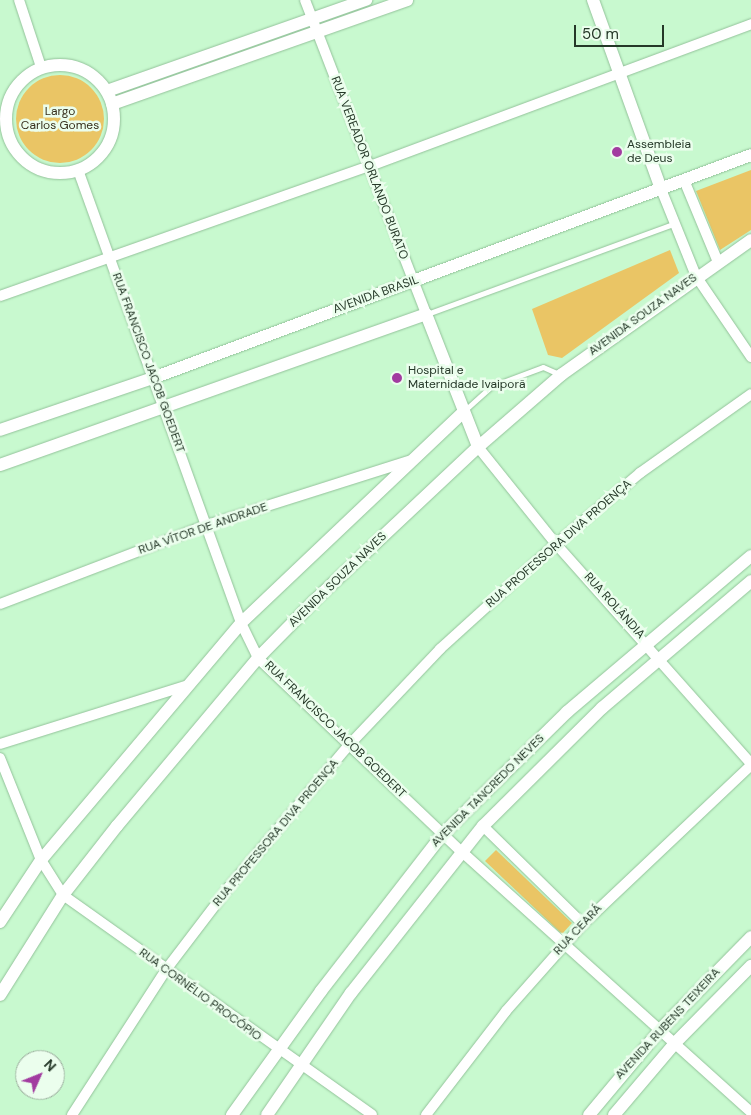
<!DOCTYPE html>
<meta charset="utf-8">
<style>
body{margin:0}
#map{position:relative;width:751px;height:1115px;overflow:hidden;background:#c8f9cf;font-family:"DM Sans",sans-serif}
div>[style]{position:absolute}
.green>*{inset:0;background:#eac565}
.round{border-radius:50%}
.roads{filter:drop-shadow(0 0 1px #93c29a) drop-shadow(0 0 1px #93c29a)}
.service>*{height:5px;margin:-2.5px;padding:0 2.5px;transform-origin:2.5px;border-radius:2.5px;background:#fff}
.minor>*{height:10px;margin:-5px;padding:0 5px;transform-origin:5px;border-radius:5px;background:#fff}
.tertiary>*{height:12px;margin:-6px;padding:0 6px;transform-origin:6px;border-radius:6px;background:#fff}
.tertiary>.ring{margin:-6px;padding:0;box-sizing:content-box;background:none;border:12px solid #fff;border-radius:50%}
.dots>*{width:14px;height:14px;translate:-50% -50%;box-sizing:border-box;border:2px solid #ebfeed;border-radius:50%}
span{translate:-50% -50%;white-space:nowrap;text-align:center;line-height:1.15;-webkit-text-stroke:5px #ebfeed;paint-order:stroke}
.park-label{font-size:12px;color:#372f1c}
.poi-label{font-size:12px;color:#253828}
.left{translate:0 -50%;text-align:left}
.street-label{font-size:12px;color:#253828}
.north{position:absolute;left:15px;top:1050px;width:50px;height:50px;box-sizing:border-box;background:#ebfeed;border:1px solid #9caf9e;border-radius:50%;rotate:46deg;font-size:14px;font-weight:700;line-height:20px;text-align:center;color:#253828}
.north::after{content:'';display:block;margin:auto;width:18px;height:22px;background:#a23ca0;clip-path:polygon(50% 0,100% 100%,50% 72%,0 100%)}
.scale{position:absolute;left:574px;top:25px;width:90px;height:22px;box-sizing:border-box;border:2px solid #253828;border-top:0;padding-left:6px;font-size:15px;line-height:18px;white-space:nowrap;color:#253828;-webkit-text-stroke:4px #ebfeed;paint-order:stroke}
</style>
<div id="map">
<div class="green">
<i class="round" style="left:16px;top:75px;width:88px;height:88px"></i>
<i style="clip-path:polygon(751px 170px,751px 230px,720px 250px,696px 191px)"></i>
<i style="clip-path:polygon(670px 250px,679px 273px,562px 358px,548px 355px,532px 309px)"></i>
<i style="clip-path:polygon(496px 850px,572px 923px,562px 934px,485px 861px)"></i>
</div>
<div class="roads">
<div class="service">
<i style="left:427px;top:314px;width:262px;rotate:-20.1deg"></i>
<i style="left:465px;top:410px;width:36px;rotate:-42deg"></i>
<i style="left:492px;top:386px;width:54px;rotate:-20.4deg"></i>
<i style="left:543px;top:367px;width:20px;rotate:24deg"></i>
</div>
<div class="minor">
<i style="left:19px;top:0;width:71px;rotate:71.8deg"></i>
<i style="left:305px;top:0;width:337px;rotate:68.9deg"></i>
<i style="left:78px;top:170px;width:481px;rotate:70.2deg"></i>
<i style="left:241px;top:623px;width:39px;rotate:64deg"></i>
<i style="left:258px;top:658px;width:280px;rotate:43.6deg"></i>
<i style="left:461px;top:851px;width:390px;rotate:42deg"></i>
<i style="left:684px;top:180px;width:89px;rotate:67.5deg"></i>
<i style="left:661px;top:189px;width:94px;rotate:68.1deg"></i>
<i style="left:696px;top:276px;width:98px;rotate:55.8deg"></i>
<i style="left:0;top:296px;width:392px;rotate:-19.4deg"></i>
<i style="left:370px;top:166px;width:407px;rotate:-20.4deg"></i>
<i style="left:478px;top:447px;width:124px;rotate:51.2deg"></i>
<i style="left:556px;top:544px;width:294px;rotate:48.4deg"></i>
<i style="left:0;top:604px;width:222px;rotate:-20.9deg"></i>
<i style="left:207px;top:525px;width:212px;rotate:-17.6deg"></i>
<i style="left:0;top:744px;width:194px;rotate:-17.4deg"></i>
<i style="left:0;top:758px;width:110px;rotate:68.1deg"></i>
<i style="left:41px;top:860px;width:41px;rotate:57.8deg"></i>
<i style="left:63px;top:895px;width:379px;rotate:35.4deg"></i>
<i style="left:483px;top:826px;width:140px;rotate:44.4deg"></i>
<i style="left:72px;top:1115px;width:171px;rotate:-57.1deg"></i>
<i style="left:165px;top:971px;width:106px;rotate:-52.7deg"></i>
<i style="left:229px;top:887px;width:187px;rotate:-49.8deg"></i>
<i style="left:350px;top:744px;width:131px;rotate:-46.5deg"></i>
<i style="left:440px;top:649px;width:156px;rotate:-42.2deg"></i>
<i style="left:556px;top:544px;width:110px;rotate:-40.2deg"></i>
<i style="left:640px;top:473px;width:136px;rotate:-35.4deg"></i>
<i style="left:426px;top:1115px;width:131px;rotate:-52.4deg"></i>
<i style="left:506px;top:1011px;width:116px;rotate:-48.5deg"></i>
<i style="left:583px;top:924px;width:231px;rotate:-43.4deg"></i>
</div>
<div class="tertiary">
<i style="left:593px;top:0;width:201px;rotate:70.2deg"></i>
<i class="ring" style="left:6px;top:65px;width:96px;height:96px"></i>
<i style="left:107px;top:91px;width:275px;rotate:-19.4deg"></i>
<i style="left:112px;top:104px;width:313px;rotate:-19.4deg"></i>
<i style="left:0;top:430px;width:162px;rotate:-18.8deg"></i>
<i style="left:153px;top:378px;width:638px;rotate:-20.45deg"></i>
<i style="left:0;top:465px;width:452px;rotate:-19.5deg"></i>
<i style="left:426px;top:314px;width:143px;rotate:68.6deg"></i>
<i style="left:0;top:922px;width:74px;rotate:-56.5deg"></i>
<i style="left:41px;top:860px;width:310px;rotate:-49.8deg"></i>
<i style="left:241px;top:623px;width:305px;rotate:-43.5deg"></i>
<i style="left:0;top:995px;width:118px;rotate:-57.8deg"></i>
<i style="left:63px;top:895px;width:88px;rotate:-52deg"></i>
<i style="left:117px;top:826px;width:219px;rotate:-50deg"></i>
<i style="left:258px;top:658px;width:81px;rotate:-45.5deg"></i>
<i style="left:315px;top:600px;width:224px;rotate:-43.2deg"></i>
<i style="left:478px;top:447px;width:110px;rotate:-40.9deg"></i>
<i style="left:561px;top:375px;width:233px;rotate:-35.4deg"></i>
<i style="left:232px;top:1115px;width:153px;rotate:-54.3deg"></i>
<i style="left:321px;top:991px;width:199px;rotate:-52.2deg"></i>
<i style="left:443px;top:834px;width:174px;rotate:-44.5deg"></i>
<i style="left:567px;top:712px;width:241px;rotate:-40.3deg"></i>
<i style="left:267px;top:1115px;width:148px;rotate:-55.5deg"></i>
<i style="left:351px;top:993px;width:213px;rotate:-51.7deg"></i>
<i style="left:483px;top:826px;width:168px;rotate:-44.8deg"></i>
<i style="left:602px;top:708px;width:196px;rotate:-40.4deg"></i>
<i style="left:589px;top:1115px;width:111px;rotate:-50.1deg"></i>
<i style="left:660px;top:1030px;width:130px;rotate:-45.6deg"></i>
<i style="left:614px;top:1115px;width:96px;rotate:-49.7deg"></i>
<i style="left:676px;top:1042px;width:107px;rotate:-45.4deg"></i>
</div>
</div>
<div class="dots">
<i style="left:617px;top:152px;background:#a23ca0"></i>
<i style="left:397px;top:378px;background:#a23ca0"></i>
</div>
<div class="park-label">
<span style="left:60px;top:119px">Largo<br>Carlos Gomes</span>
</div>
<div class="poi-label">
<span class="left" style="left:627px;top:152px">Assembleia<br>de Deus</span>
<span class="left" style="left:408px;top:378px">Hospital e<br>Maternidade Ivaiporã</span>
</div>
<div class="street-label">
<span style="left:369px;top:168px;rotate:69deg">RUA VEREADOR ORLANDO BURATO</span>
<span style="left:376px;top:295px;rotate:-20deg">AVENIDA BRASIL</span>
<span style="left:643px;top:315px;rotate:-36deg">AVENIDA SOUZA NAVES</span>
<span style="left:148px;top:363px;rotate:70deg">RUA FRANCISCO JACOB GOEDERT</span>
<span style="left:203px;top:529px;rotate:-19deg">RUA VÍTOR DE ANDRADE</span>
<span style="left:559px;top:544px;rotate:-41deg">RUA PROFESSORA DIVA PROENÇA</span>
<span style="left:338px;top:580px;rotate:-44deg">AVENIDA SOUZA NAVES</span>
<span style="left:614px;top:606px;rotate:48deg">RUA ROLÂNDIA</span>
<span style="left:335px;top:730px;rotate:44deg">RUA FRANCISCO JACOB GOEDERT</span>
<span style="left:488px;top:791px;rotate:-45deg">AVENIDA TANCREDO NEVES</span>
<span style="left:276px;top:833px;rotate:-50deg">RUA PROFESSORA DIVA PROENÇA</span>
<span style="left:578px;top:930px;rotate:-47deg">RUA CEARÁ</span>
<span style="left:200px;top:995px;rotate:36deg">RUA CORNÉLIO PROCÓPIO</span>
<span style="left:668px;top:1024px;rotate:-47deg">AVENIDA RUBENS TEIXEIRA</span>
</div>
<div class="north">N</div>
<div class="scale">50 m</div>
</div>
